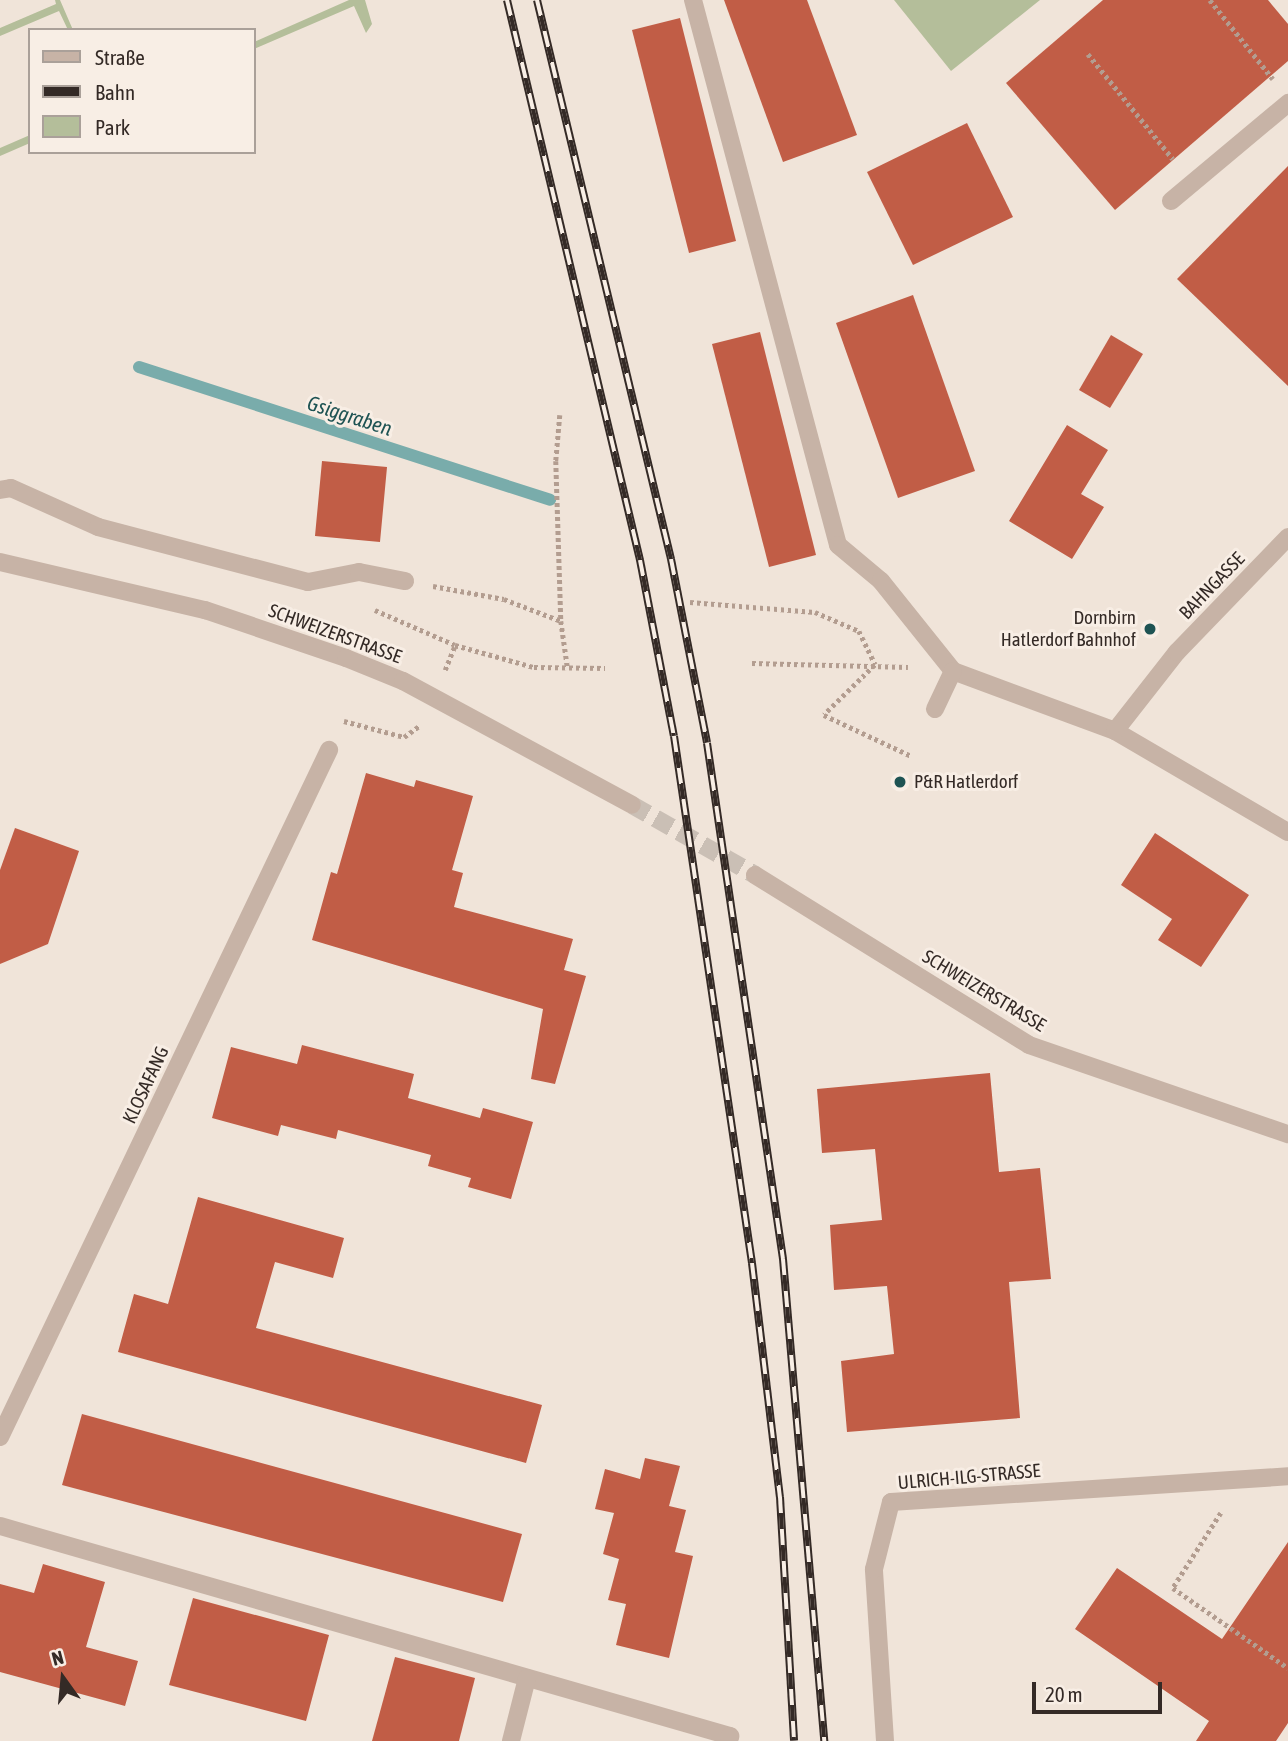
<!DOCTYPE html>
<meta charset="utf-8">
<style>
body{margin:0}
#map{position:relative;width:1288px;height:1741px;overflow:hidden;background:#f0e4d9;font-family:"Asap Condensed",sans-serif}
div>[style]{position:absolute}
.green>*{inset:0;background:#b4be9a}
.stream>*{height:12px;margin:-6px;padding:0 6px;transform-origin:6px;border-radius:6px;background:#79acab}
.building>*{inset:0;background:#c15d46}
.minor-tunnel>*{height:18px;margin-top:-9px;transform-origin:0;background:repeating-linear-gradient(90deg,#cabfb5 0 18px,transparent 0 27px)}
.path>*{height:4.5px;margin-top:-2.25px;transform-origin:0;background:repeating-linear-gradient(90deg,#b39d90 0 3.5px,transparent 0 7px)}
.minor>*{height:18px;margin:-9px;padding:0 9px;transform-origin:9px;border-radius:9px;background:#c7b3a6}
.rail>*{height:8px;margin-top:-4px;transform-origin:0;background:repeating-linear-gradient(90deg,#f8eee5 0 16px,#342a26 0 32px);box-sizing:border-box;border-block:2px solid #342a26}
.dots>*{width:19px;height:19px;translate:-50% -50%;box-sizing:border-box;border:4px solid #f8eee5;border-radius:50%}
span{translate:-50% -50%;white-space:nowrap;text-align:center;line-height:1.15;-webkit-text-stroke:6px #f8eee5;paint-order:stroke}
.street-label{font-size:19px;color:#342a26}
.poi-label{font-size:19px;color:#342a26}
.right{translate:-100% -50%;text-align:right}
.left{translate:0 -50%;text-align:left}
.water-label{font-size:21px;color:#1e5353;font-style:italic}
.legend{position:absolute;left:28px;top:28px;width:228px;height:126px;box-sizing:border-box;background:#f8eee5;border:2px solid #aaa099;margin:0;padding:9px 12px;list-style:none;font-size:21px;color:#342a26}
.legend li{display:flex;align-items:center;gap:14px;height:35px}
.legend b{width:35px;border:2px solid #aaa099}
.north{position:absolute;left:28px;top:1643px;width:70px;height:70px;-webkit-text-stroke:5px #f8eee5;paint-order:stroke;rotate:345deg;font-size:19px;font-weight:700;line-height:28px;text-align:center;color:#342a26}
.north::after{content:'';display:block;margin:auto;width:24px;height:32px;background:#342a26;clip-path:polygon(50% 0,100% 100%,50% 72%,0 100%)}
.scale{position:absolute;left:1032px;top:1682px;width:130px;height:32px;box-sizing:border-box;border:4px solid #342a26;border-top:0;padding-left:9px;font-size:21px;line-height:24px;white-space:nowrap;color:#342a26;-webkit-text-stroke:5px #f8eee5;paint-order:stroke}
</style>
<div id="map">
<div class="green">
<i style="clip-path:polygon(55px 0,60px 0,73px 30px,68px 30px,59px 11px,0 36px,0 28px,56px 4px)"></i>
<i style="clip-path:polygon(349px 0,365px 0,372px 24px,366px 33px,354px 6px,254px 49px,254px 42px)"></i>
<i style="clip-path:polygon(894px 0,1040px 0,951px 71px)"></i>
<i style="clip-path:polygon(30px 135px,30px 143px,0 156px,0 148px)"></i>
</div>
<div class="stream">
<i style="left:139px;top:367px;width:432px;rotate:17.9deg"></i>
</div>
<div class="building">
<i style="clip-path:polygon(724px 0,807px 0,857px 135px,783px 162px)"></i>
<i style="clip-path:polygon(1103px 0,1268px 0,1288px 24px,1288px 61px,1115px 210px,1006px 83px)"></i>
<i style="clip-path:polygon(680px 18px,736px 241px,689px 253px,632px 30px)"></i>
<i style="clip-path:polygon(967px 123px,1013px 217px,913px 265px,867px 172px)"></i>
<i style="clip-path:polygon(1288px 166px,1288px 386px,1177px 279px)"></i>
<i style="clip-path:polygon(913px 295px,975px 471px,898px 498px,836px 323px)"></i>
<i style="clip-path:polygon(760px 332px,816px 555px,769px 567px,712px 344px)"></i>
<i style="clip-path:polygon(1111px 335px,1143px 354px,1110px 408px,1079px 390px)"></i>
<i style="clip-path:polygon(1067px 425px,1108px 450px,1081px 494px,1104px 507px,1072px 559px,1009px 521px)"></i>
<i style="clip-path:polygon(322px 461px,387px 467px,380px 542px,315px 536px)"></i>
<i style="clip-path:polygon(366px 773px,414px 787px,416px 780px,473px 796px,452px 870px,463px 873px,454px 907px,573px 939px,564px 970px,586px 976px,555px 1084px,531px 1079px,543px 1009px,312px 940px,331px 872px,337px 874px)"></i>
<i style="clip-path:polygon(15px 828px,79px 851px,48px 944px,0 964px,0 870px)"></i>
<i style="clip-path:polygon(1155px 833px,1249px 895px,1201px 967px,1158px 940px,1172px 919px,1121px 885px)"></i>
<i style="clip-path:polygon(302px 1045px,414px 1074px,408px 1098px,480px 1118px,483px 1108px,533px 1122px,511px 1199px,468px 1187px,471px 1178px,428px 1166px,431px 1155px,338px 1130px,336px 1139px,281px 1125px,278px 1136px,212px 1118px,231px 1047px,297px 1064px)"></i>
<i style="clip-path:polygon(990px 1073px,999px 1172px,1040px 1168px,1051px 1279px,1009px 1282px,1020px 1418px,847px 1432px,841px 1361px,894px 1354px,887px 1286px,834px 1290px,830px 1225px,882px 1220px,875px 1149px,822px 1153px,817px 1089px)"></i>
<i style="clip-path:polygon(198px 1197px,344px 1238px,333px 1278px,275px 1262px,256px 1328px,542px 1405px,526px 1463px,118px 1352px,134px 1294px,168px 1304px)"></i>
<i style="clip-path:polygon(82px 1414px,522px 1534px,503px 1602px,62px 1485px)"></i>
<i style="clip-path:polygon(645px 1458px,680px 1466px,669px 1506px,686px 1510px,675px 1552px,693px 1556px,669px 1658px,616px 1645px,626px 1604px,608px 1600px,619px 1559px,603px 1554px,614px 1513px,595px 1509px,605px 1469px,640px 1479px)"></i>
<i style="clip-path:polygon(1288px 1542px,1288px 1723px,1276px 1741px,1196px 1741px,1209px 1721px,1075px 1629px,1117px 1568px,1222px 1639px)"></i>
<i style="clip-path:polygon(43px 1564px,105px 1582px,86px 1647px,138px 1661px,125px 1706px,0 1672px,0 1584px,34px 1593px)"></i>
<i style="clip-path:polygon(193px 1598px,329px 1635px,306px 1721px,169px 1685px)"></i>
<i style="clip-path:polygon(395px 1657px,475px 1678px,459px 1741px,372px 1741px)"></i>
</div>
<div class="minor-tunnel">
<i style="left:632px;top:805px;width:142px;rotate:29.6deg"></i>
</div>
<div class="path">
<i style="left:1210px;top:0;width:101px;rotate:51.4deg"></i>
<i style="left:1088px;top:54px;width:135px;rotate:51deg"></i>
<i style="left:560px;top:415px;width:46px;rotate:95deg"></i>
<i style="left:556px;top:461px;width:160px;rotate:88.2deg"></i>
<i style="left:561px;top:621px;width:49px;rotate:81.9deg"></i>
<i style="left:433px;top:586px;width:72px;rotate:10.4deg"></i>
<i style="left:504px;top:599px;width:61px;rotate:21.1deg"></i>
<i style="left:690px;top:602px;width:125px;rotate:4.6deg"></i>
<i style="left:815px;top:612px;width:48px;rotate:23.4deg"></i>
<i style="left:859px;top:631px;width:37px;rotate:64deg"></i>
<i style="left:375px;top:610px;width:87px;rotate:23.6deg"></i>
<i style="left:455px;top:645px;width:82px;rotate:15.6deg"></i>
<i style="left:534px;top:667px;width:71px;rotate:0.8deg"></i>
<i style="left:752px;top:663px;width:156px;rotate:1.5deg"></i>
<i style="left:875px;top:665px;width:71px;rotate:135.6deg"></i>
<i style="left:824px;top:715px;width:96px;rotate:25.2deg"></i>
<i style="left:445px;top:670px;width:27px;rotate:-68deg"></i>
<i style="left:344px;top:721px;width:62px;rotate:14.9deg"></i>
<i style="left:404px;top:737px;width:19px;rotate:-36deg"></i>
<i style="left:1221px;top:1513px;width:89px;rotate:122.6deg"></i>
<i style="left:1173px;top:1588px;width:140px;rotate:34.8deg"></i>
</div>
<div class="minor">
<i style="left:693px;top:0;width:564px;rotate:75.1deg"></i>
<i style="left:838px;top:545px;width:56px;rotate:39.9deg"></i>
<i style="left:881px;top:581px;width:115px;rotate:51.3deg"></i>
<i style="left:1171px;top:201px;width:153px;rotate:-39.9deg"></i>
<i style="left:0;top:490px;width:11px;rotate:-10deg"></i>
<i style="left:11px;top:488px;width:95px;rotate:24.1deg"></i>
<i style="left:98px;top:527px;width:217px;rotate:14.7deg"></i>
<i style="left:308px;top:582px;width:52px;rotate:-11.1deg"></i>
<i style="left:359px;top:572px;width:47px;rotate:11.1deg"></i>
<i style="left:0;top:562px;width:211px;rotate:13.2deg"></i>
<i style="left:205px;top:610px;width:149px;rotate:18.8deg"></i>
<i style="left:346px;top:658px;width:61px;rotate:22deg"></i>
<i style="left:403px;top:681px;width:260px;rotate:28.4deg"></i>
<i style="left:953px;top:671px;width:173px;rotate:20.3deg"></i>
<i style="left:1115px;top:731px;width:200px;rotate:30.3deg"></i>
<i style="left:935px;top:709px;width:42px;rotate:-64.7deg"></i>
<i style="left:1115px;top:731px;width:100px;rotate:-51.9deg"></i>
<i style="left:1177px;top:652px;width:160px;rotate:-46deg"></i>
<i style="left:755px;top:875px;width:322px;rotate:31.8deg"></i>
<i style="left:1029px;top:1045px;width:274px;rotate:19deg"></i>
<i style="left:0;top:1437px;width:762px;rotate:-64.41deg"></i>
<i style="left:0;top:1526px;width:760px;rotate:16.05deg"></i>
<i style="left:730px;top:1736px;width:5px;rotate:101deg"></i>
<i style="left:511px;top:1741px;width:65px;rotate:-75.7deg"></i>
<i style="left:885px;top:1741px;width:172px;rotate:-93.7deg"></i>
<i style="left:874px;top:1569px;width:69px;rotate:-75.8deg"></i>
<i style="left:891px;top:1502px;width:398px;rotate:-3.7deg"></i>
</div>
<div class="rail">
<i style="left:507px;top:0;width:576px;rotate:76.64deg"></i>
<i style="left:640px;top:560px;width:179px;rotate:79.1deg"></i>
<i style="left:674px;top:736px;width:533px;rotate:81.58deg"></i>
<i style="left:752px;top:1263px;width:236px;rotate:83.2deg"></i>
<i style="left:780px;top:1497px;width:244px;rotate:86.7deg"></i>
<i style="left:537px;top:0;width:575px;rotate:76.52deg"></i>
<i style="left:671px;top:559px;width:187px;rotate:78.9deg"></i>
<i style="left:707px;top:743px;width:522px;rotate:81.62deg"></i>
<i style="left:783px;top:1259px;width:484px;rotate:85.1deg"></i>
</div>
<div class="dots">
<i style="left:1150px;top:629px;background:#1e5353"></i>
<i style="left:900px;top:782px;background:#1e5353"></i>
</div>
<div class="street-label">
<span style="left:1212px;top:586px;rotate:-46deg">BAHNGASSE</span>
<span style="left:335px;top:634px;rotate:20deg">SCHWEIZERSTRASSE</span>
<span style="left:984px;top:991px;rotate:31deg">SCHWEIZERSTRASSE</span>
<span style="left:146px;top:1085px;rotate:-65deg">KLOSAFANG</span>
<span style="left:969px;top:1477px;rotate:-5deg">ULRICH-ILG-STRASSE</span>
</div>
<div class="poi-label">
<span class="right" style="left:1136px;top:629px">Dornbirn<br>Hatlerdorf Bahnhof</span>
<span class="left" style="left:914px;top:782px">P&amp;R Hatlerdorf</span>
</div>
<div class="water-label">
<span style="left:350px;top:415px;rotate:18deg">Gsiggraben</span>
</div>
<ul class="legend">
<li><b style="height:9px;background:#c7b3a6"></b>Straße</li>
<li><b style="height:9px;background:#342a26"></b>Bahn</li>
<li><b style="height:19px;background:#b4be9a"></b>Park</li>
</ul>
<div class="north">N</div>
<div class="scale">20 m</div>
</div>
